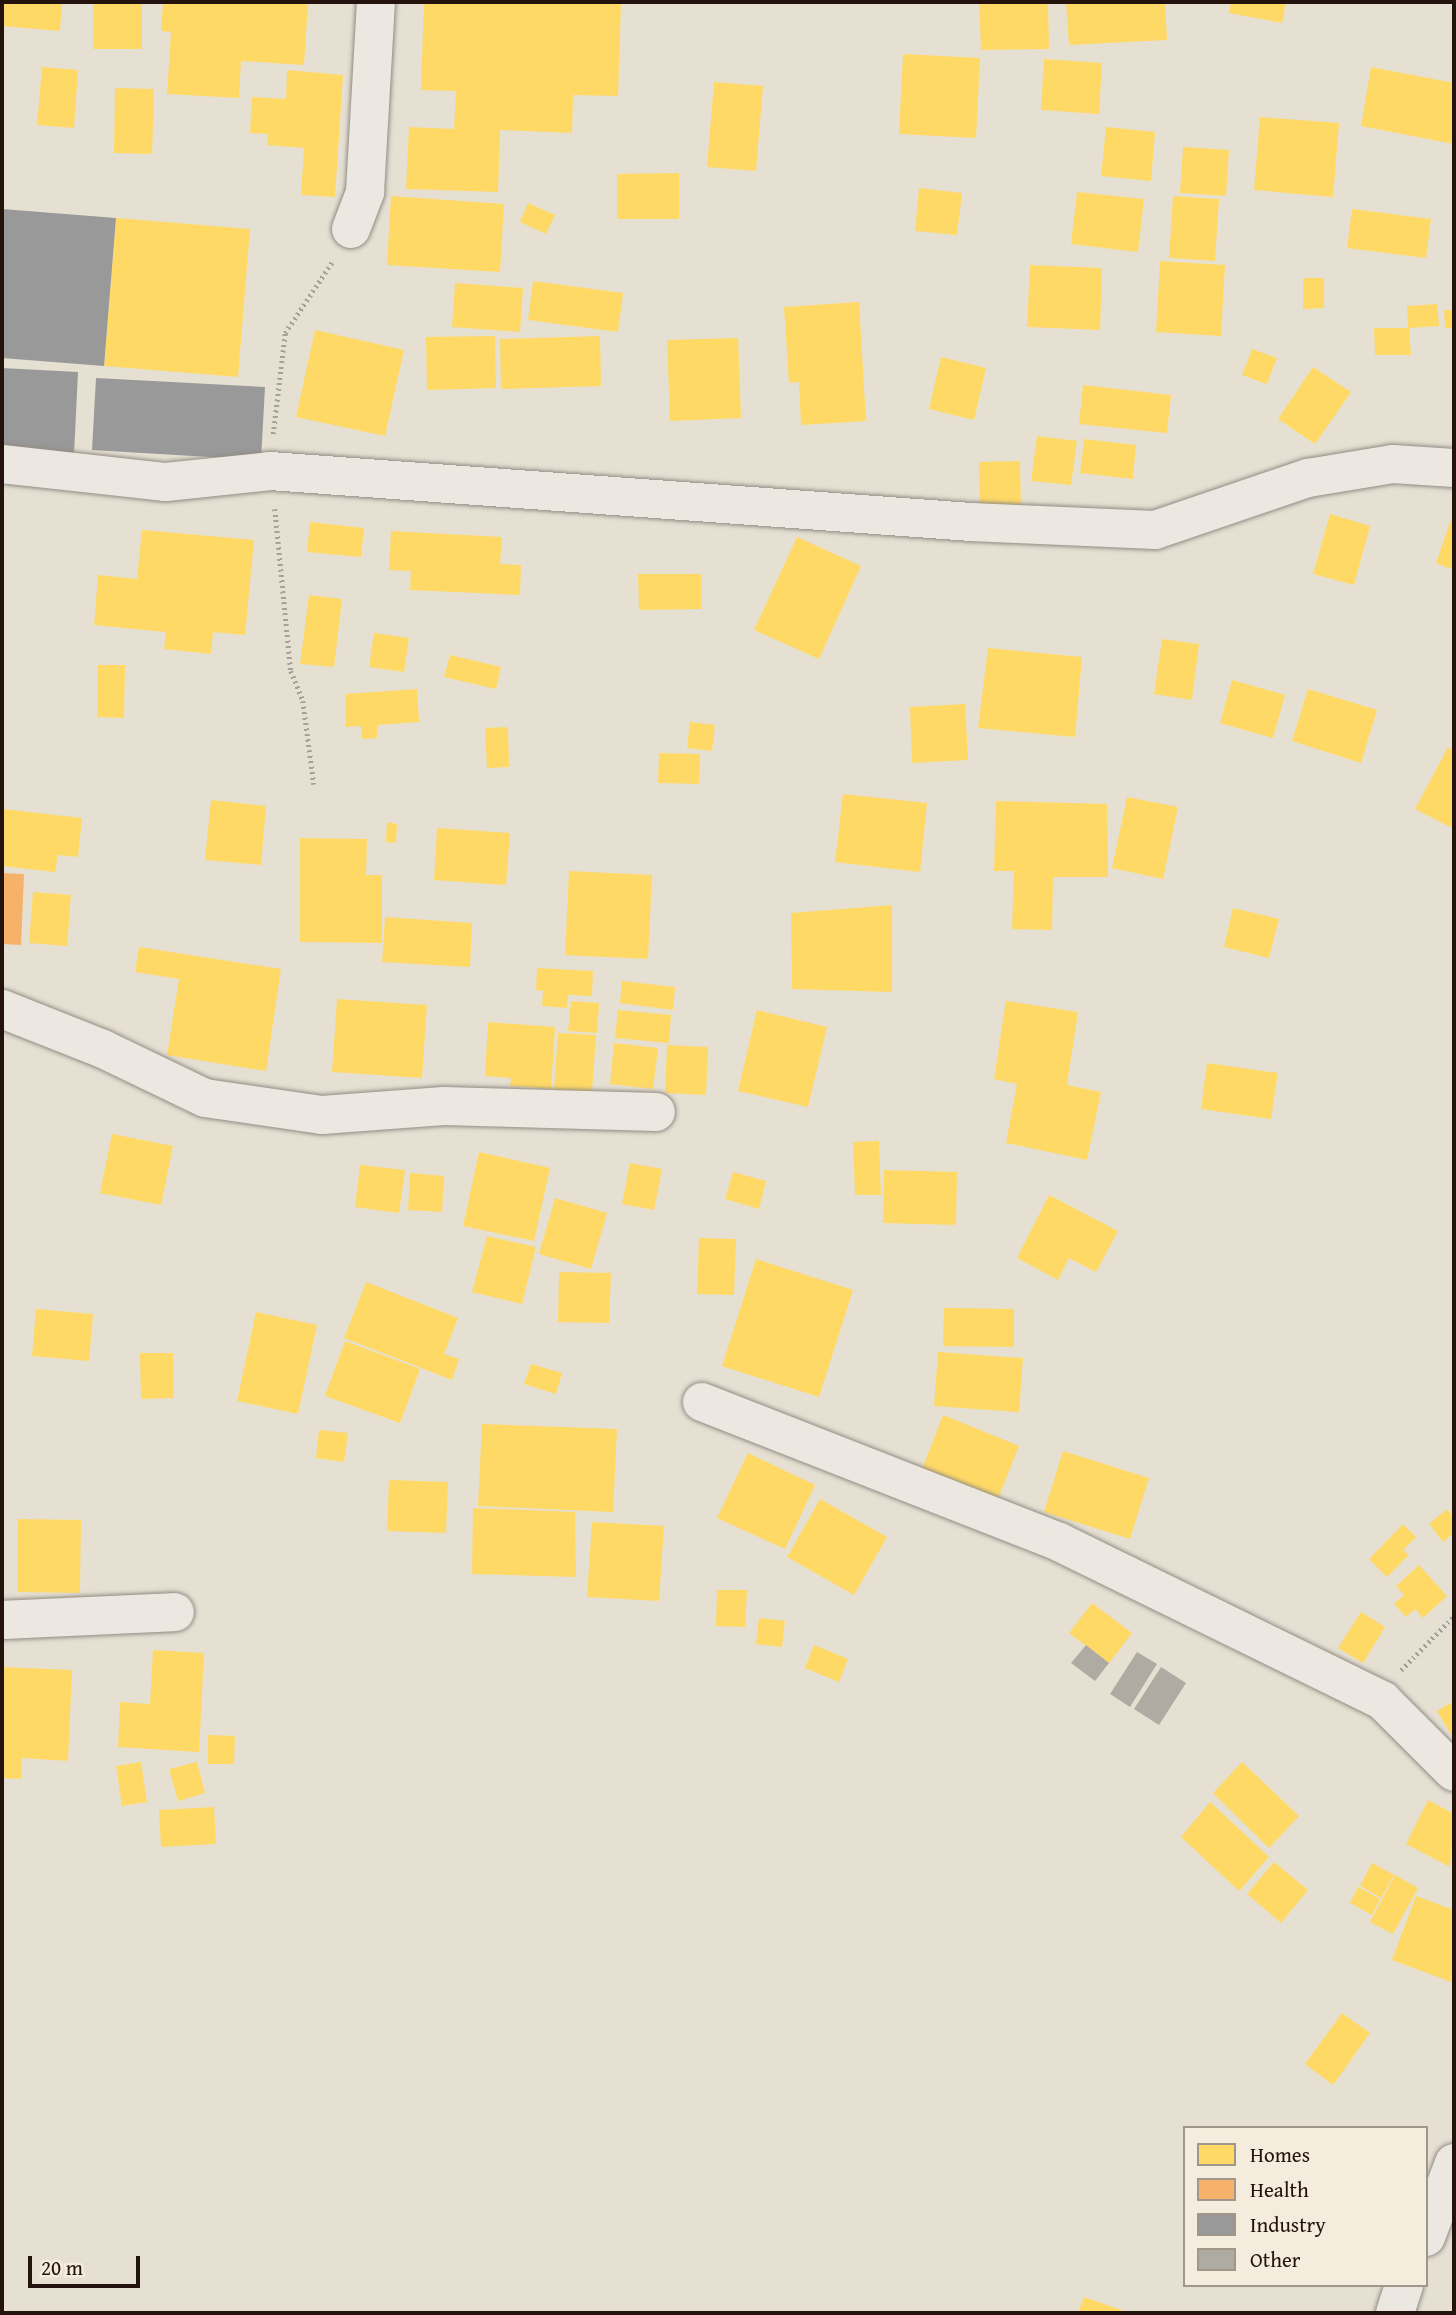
<!DOCTYPE html>
<style>
body{margin:0}
#map{position:relative;width:1456px;height:2315px;overflow:hidden;background:#e6e0d3;font-family:"Gentium Book Plus",serif}
div>[style]{position:absolute}
.homes>*{inset:0;background:#ffd966}
.health>*{inset:0;background:#f6b26b}
.industry>*{inset:0;background:#999}
.building>*{inset:0;background:#b0aba2}
.path>*{height:4.5px;margin-top:-2.25px;transform-origin:0;background:repeating-linear-gradient(90deg,#a5a09a 0 2px,transparent 0 5.5px)}
.roads{filter:drop-shadow(0 0 2px #928c84) drop-shadow(0 0 2px #928c84)}
.minor>*{height:38px;margin:-19px;padding:0 19px;transform-origin:19px;border-radius:19px;background:#ece8e1}
span{translate:-50% -50%;white-space:nowrap;text-align:center;line-height:1.15;-webkit-text-stroke:7px #f4eddd;paint-order:stroke}
.frame{position:absolute;inset:0;border:4px solid #23130c;pointer-events:none}
.legend{position:absolute;left:1183px;top:2126px;width:245px;height:161px;box-sizing:border-box;background:#f4eddd;border:2px solid #a09689;margin:0;padding:9px 12px;list-style:none;font-size:21px;color:#23130c}
.legend li{display:flex;align-items:center;gap:14px;height:35px}
.legend b{width:35px;border:2px solid #a09689}
.scale{position:absolute;left:28px;top:2256px;width:112px;height:32px;box-sizing:border-box;border:4px solid #23130c;border-top:0;padding-left:9px;font-size:21px;line-height:24px;white-space:nowrap;color:#23130c;-webkit-text-stroke:5px #f4eddd;paint-order:stroke}
</style>
<div id="map">
<div class="homes">
<i style="clip-path:polygon(2px 2px,62px 2px,60px 31px,2px 26px)"></i>
<i style="clip-path:polygon(93px 2px,142px 2px,142px 49px,93px 49px)"></i>
<i style="clip-path:polygon(163px 2px,308px 2px,304px 65px,241px 61px,239px 98px,167px 94px,171px 32px,161px 31px)"></i>
<i style="clip-path:polygon(424px 2px,621px 2px,618px 96px,573px 95px,572px 133px,500px 130px,498px 192px,406px 189px,409px 127px,454px 129px,456px 91px,421px 90px)"></i>
<i style="clip-path:polygon(979px 2px,1048px 2px,1049px 49px,981px 50px)"></i>
<i style="clip-path:polygon(1066px 2px,1165px 2px,1167px 40px,1069px 45px)"></i>
<i style="clip-path:polygon(1231px 2px,1286px 2px,1282px 23px,1229px 13px)"></i>
<i style="clip-path:polygon(903px 54px,980px 58px,976px 138px,899px 134px)"></i>
<i style="clip-path:polygon(1044px 59px,1102px 63px,1099px 114px,1041px 110px)"></i>
<i style="clip-path:polygon(42px 67px,78px 70px,74px 128px,37px 125px)"></i>
<i style="clip-path:polygon(1371px 67px,1454px 83px,1454px 144px,1361px 126px)"></i>
<i style="clip-path:polygon(287px 70px,343px 75px,335px 197px,301px 195px,304px 148px,267px 145px,268px 134px,250px 133px,252px 97px,286px 99px)"></i>
<i style="clip-path:polygon(714px 82px,763px 86px,756px 171px,707px 167px)"></i>
<i style="clip-path:polygon(115px 88px,154px 89px,152px 154px,114px 153px)"></i>
<i style="clip-path:polygon(1260px 117px,1339px 123px,1333px 197px,1254px 190px)"></i>
<i style="clip-path:polygon(1106px 127px,1155px 132px,1151px 181px,1101px 176px)"></i>
<i style="clip-path:polygon(1183px 147px,1229px 150px,1226px 196px,1180px 193px)"></i>
<i style="clip-path:polygon(679px 173px,679px 219px,617px 219px,617px 174px)"></i>
<i style="clip-path:polygon(919px 188px,962px 193px,957px 235px,915px 231px)"></i>
<i style="clip-path:polygon(1077px 192px,1144px 199px,1138px 252px,1071px 244px)"></i>
<i style="clip-path:polygon(391px 196px,504px 204px,500px 272px,387px 265px)"></i>
<i style="clip-path:polygon(1173px 196px,1219px 199px,1215px 261px,1169px 258px)"></i>
<i style="clip-path:polygon(528px 203px,555px 215px,546px 234px,520px 222px)"></i>
<i style="clip-path:polygon(1352px 209px,1431px 219px,1426px 258px,1347px 248px)"></i>
<i style="clip-path:polygon(116px 218px,250px 229px,238px 377px,104px 366px)"></i>
<i style="clip-path:polygon(1160px 261px,1225px 265px,1221px 336px,1156px 332px)"></i>
<i style="clip-path:polygon(1030px 265px,1102px 268px,1100px 330px,1027px 327px)"></i>
<i style="clip-path:polygon(1303px 278px,1324px 278px,1324px 308px,1303px 309px)"></i>
<i style="clip-path:polygon(533px 281px,623px 293px,618px 332px,528px 320px)"></i>
<i style="clip-path:polygon(455px 283px,523px 288px,520px 332px,452px 327px)"></i>
<i style="clip-path:polygon(859px 302px,866px 421px,801px 425px,799px 382px,789px 383px,784px 307px)"></i>
<i style="clip-path:polygon(1437px 304px,1439px 326px,1409px 328px,1411px 355px,1375px 355px,1374px 328px,1408px 328px,1407px 306px)"></i>
<i style="clip-path:polygon(1444px 310px,1454px 310px,1454px 328px,1445px 328px)"></i>
<i style="clip-path:polygon(315px 330px,404px 350px,385px 436px,296px 417px)"></i>
<i style="clip-path:polygon(495px 336px,496px 388px,427px 390px,426px 337px)"></i>
<i style="clip-path:polygon(600px 336px,601px 386px,501px 389px,500px 339px)"></i>
<i style="clip-path:polygon(738px 338px,741px 418px,670px 421px,667px 340px)"></i>
<i style="clip-path:polygon(1252px 349px,1277px 358px,1267px 384px,1242px 375px)"></i>
<i style="clip-path:polygon(941px 357px,986px 368px,974px 420px,929px 409px)"></i>
<i style="clip-path:polygon(1313px 367px,1351px 392px,1315px 444px,1278px 419px)"></i>
<i style="clip-path:polygon(1083px 385px,1171px 395px,1167px 433px,1079px 424px)"></i>
<i style="clip-path:polygon(1037px 436px,1077px 441px,1071px 485px,1031px 481px)"></i>
<i style="clip-path:polygon(1084px 439px,1136px 445px,1133px 479px,1080px 473px)"></i>
<i style="clip-path:polygon(1020px 461px,1021px 511px,980px 512px,979px 462px)"></i>
<i style="clip-path:polygon(1330px 514px,1370px 526px,1354px 585px,1313px 574px)"></i>
<i style="clip-path:polygon(310px 522px,364px 528px,361px 557px,307px 552px)"></i>
<i style="clip-path:polygon(1450px 522px,1454px 523px,1454px 570px,1436px 563px)"></i>
<i style="clip-path:polygon(142px 530px,254px 540px,245px 635px,213px 632px,211px 654px,164px 649px,166px 632px,94px 625px,98px 575px,137px 579px)"></i>
<i style="clip-path:polygon(391px 531px,502px 537px,500px 564px,521px 565px,520px 595px,410px 590px,411px 571px,389px 570px)"></i>
<i style="clip-path:polygon(797px 537px,861px 566px,819px 659px,754px 630px)"></i>
<i style="clip-path:polygon(638px 574px,701px 574px,701px 609px,639px 610px)"></i>
<i style="clip-path:polygon(309px 595px,342px 599px,334px 667px,300px 664px)"></i>
<i style="clip-path:polygon(374px 633px,409px 638px,404px 672px,369px 667px)"></i>
<i style="clip-path:polygon(1162px 639px,1199px 644px,1192px 700px,1154px 694px)"></i>
<i style="clip-path:polygon(988px 648px,1082px 657px,1075px 737px,978px 728px)"></i>
<i style="clip-path:polygon(450px 655px,501px 667px,496px 689px,444px 677px)"></i>
<i style="clip-path:polygon(98px 665px,125px 665px,124px 718px,97px 717px)"></i>
<i style="clip-path:polygon(1232px 680px,1285px 695px,1273px 738px,1220px 723px)"></i>
<i style="clip-path:polygon(417px 689px,419px 722px,377px 725px,377px 738px,362px 739px,361px 726px,346px 727px,345px 694px)"></i>
<i style="clip-path:polygon(1308px 689px,1377px 710px,1361px 763px,1292px 741px)"></i>
<i style="clip-path:polygon(965px 704px,968px 760px,912px 763px,910px 707px)"></i>
<i style="clip-path:polygon(690px 722px,715px 725px,712px 751px,687px 748px)"></i>
<i style="clip-path:polygon(508px 727px,509px 767px,487px 768px,485px 728px)"></i>
<i style="clip-path:polygon(1448px 747px,1454px 751px,1454px 829px,1415px 809px)"></i>
<i style="clip-path:polygon(659px 753px,700px 754px,699px 784px,658px 783px)"></i>
<i style="clip-path:polygon(843px 794px,927px 803px,920px 872px,835px 862px)"></i>
<i style="clip-path:polygon(1127px 797px,1178px 807px,1163px 879px,1112px 868px)"></i>
<i style="clip-path:polygon(211px 800px,266px 806px,261px 865px,205px 860px)"></i>
<i style="clip-path:polygon(996px 801px,1107px 804px,1108px 877px,1053px 877px,1052px 930px,1012px 929px,1014px 871px,994px 871px)"></i>
<i style="clip-path:polygon(3px 809px,82px 818px,78px 857px,58px 855px,55px 872px,2px 866px)"></i>
<i style="clip-path:polygon(387px 822px,397px 824px,396px 843px,386px 842px)"></i>
<i style="clip-path:polygon(437px 828px,510px 833px,506px 885px,434px 880px)"></i>
<i style="clip-path:polygon(300px 838px,367px 839px,366px 875px,382px 875px,382px 943px,300px 942px)"></i>
<i style="clip-path:polygon(569px 871px,652px 875px,648px 959px,565px 955px)"></i>
<i style="clip-path:polygon(33px 892px,71px 895px,67px 946px,29px 943px)"></i>
<i style="clip-path:polygon(892px 905px,892px 992px,792px 989px,791px 913px)"></i>
<i style="clip-path:polygon(1233px 908px,1279px 919px,1269px 958px,1224px 947px)"></i>
<i style="clip-path:polygon(385px 917px,472px 923px,470px 967px,382px 962px)"></i>
<i style="clip-path:polygon(139px 947px,281px 969px,266px 1071px,167px 1055px,179px 979px,135px 972px)"></i>
<i style="clip-path:polygon(537px 968px,593px 971px,592px 996px,568px 995px,567px 1008px,542px 1006px,543px 991px,536px 990px)"></i>
<i style="clip-path:polygon(622px 981px,675px 987px,673px 1010px,620px 1003px)"></i>
<i style="clip-path:polygon(337px 999px,427px 1005px,422px 1078px,332px 1072px)"></i>
<i style="clip-path:polygon(571px 1001px,599px 1003px,597px 1033px,568px 1031px)"></i>
<i style="clip-path:polygon(1006px 1001px,1078px 1012px,1067px 1085px,1101px 1092px,1087px 1160px,1006px 1143px,1017px 1084px,994px 1079px)"></i>
<i style="clip-path:polygon(618px 1010px,671px 1015px,669px 1043px,615px 1038px)"></i>
<i style="clip-path:polygon(757px 1010px,827px 1027px,808px 1107px,738px 1091px)"></i>
<i style="clip-path:polygon(488px 1022px,555px 1027px,551px 1089px,510px 1086px,511px 1078px,485px 1076px)"></i>
<i style="clip-path:polygon(558px 1033px,596px 1035px,591px 1105px,553px 1102px)"></i>
<i style="clip-path:polygon(614px 1043px,658px 1048px,653px 1089px,610px 1084px)"></i>
<i style="clip-path:polygon(667px 1045px,708px 1047px,706px 1095px,665px 1093px)"></i>
<i style="clip-path:polygon(1207px 1063px,1278px 1073px,1271px 1119px,1201px 1109px)"></i>
<i style="clip-path:polygon(112px 1134px,173px 1146px,161px 1205px,100px 1193px)"></i>
<i style="clip-path:polygon(879px 1141px,881px 1195px,855px 1195px,853px 1142px)"></i>
<i style="clip-path:polygon(479px 1152px,550px 1168px,534px 1241px,463px 1226px)"></i>
<i style="clip-path:polygon(630px 1163px,662px 1169px,654px 1210px,622px 1204px)"></i>
<i style="clip-path:polygon(360px 1165px,405px 1170px,399px 1213px,355px 1207px)"></i>
<i style="clip-path:polygon(884px 1170px,957px 1172px,956px 1225px,883px 1223px)"></i>
<i style="clip-path:polygon(733px 1172px,766px 1181px,759px 1209px,725px 1199px)"></i>
<i style="clip-path:polygon(410px 1173px,444px 1176px,442px 1212px,408px 1210px)"></i>
<i style="clip-path:polygon(1049px 1195px,1118px 1231px,1096px 1272px,1069px 1258px,1058px 1280px,1017px 1258px)"></i>
<i style="clip-path:polygon(555px 1198px,607px 1213px,591px 1269px,539px 1254px)"></i>
<i style="clip-path:polygon(487px 1236px,536px 1247px,522px 1304px,472px 1292px)"></i>
<i style="clip-path:polygon(699px 1238px,736px 1239px,734px 1295px,697px 1294px)"></i>
<i style="clip-path:polygon(756px 1259px,853px 1290px,819px 1397px,722px 1366px)"></i>
<i style="clip-path:polygon(559px 1272px,611px 1273px,609px 1323px,558px 1322px)"></i>
<i style="clip-path:polygon(366px 1282px,458px 1318px,444px 1354px,459px 1359px,452px 1380px,344px 1338px)"></i>
<i style="clip-path:polygon(944px 1308px,1014px 1309px,1014px 1347px,943px 1346px)"></i>
<i style="clip-path:polygon(36px 1309px,93px 1314px,89px 1361px,32px 1356px)"></i>
<i style="clip-path:polygon(256px 1312px,317px 1325px,298px 1414px,237px 1401px)"></i>
<i style="clip-path:polygon(345px 1341px,420px 1369px,400px 1423px,325px 1396px)"></i>
<i style="clip-path:polygon(938px 1352px,1023px 1358px,1019px 1412px,934px 1406px)"></i>
<i style="clip-path:polygon(140px 1353px,173px 1353px,174px 1398px,141px 1399px)"></i>
<i style="clip-path:polygon(531px 1364px,562px 1373px,556px 1394px,524px 1384px)"></i>
<i style="clip-path:polygon(943px 1415px,1019px 1446px,998px 1499px,922px 1469px)"></i>
<i style="clip-path:polygon(482px 1424px,617px 1429px,613px 1512px,478px 1506px)"></i>
<i style="clip-path:polygon(319px 1430px,348px 1433px,344px 1462px,316px 1458px)"></i>
<i style="clip-path:polygon(1063px 1451px,1149px 1478px,1130px 1539px,1044px 1512px)"></i>
<i style="clip-path:polygon(748px 1453px,815px 1485px,785px 1549px,717px 1518px)"></i>
<i style="clip-path:polygon(389px 1480px,448px 1482px,446px 1533px,387px 1531px)"></i>
<i style="clip-path:polygon(820px 1499px,887px 1537px,854px 1595px,787px 1557px)"></i>
<i style="clip-path:polygon(473px 1508px,575px 1512px,576px 1577px,472px 1574px)"></i>
<i style="clip-path:polygon(1447px 1509px,1454px 1518px,1454px 1533px,1443px 1542px,1429px 1524px)"></i>
<i style="clip-path:polygon(18px 1519px,81px 1520px,80px 1593px,17px 1592px)"></i>
<i style="clip-path:polygon(592px 1522px,664px 1526px,659px 1601px,587px 1597px)"></i>
<i style="clip-path:polygon(1403px 1524px,1416px 1537px,1403px 1550px,1409px 1555px,1387px 1577px,1369px 1559px)"></i>
<i style="clip-path:polygon(1419px 1565px,1447px 1596px,1423px 1618px,1415px 1609px,1406px 1617px,1394px 1604px,1404px 1595px,1396px 1586px)"></i>
<i style="clip-path:polygon(717px 1590px,747px 1590px,745px 1627px,716px 1626px)"></i>
<i style="clip-path:polygon(1092px 1603px,1132px 1633px,1109px 1663px,1069px 1633px)"></i>
<i style="clip-path:polygon(1361px 1612px,1385px 1627px,1363px 1663px,1338px 1648px)"></i>
<i style="clip-path:polygon(759px 1618px,785px 1621px,782px 1647px,756px 1644px)"></i>
<i style="clip-path:polygon(814px 1645px,848px 1659px,839px 1682px,805px 1668px)"></i>
<i style="clip-path:polygon(153px 1650px,204px 1653px,199px 1752px,118px 1747px,120px 1702px,150px 1704px)"></i>
<i style="clip-path:polygon(2px 1667px,72px 1670px,68px 1761px,22px 1758px,21px 1779px,2px 1778px)"></i>
<i style="clip-path:polygon(1454px 1701px,1454px 1735px,1452px 1736px,1437px 1711px)"></i>
<i style="clip-path:polygon(208px 1735px,235px 1736px,234px 1764px,208px 1764px)"></i>
<i style="clip-path:polygon(141px 1762px,147px 1802px,122px 1806px,116px 1766px)"></i>
<i style="clip-path:polygon(197px 1762px,205px 1793px,178px 1801px,169px 1769px)"></i>
<i style="clip-path:polygon(1242px 1762px,1299px 1816px,1269px 1848px,1213px 1793px)"></i>
<i style="clip-path:polygon(1428px 1800px,1454px 1814px,1450px 1867px,1406px 1844px)"></i>
<i style="clip-path:polygon(1210px 1802px,1269px 1857px,1239px 1891px,1181px 1837px)"></i>
<i style="clip-path:polygon(214px 1807px,216px 1844px,161px 1847px,159px 1810px)"></i>
<i style="clip-path:polygon(1274px 1862px,1308px 1890px,1281px 1923px,1247px 1894px)"></i>
<i style="clip-path:polygon(1372px 1863px,1394px 1875px,1381px 1898px,1360px 1886px)"></i>
<i style="clip-path:polygon(1395px 1875px,1418px 1888px,1393px 1934px,1370px 1922px)"></i>
<i style="clip-path:polygon(1358px 1887px,1380px 1899px,1372px 1915px,1350px 1903px)"></i>
<i style="clip-path:polygon(1416px 1896px,1454px 1910px,1454px 1983px,1392px 1960px)"></i>
<i style="clip-path:polygon(1342px 2013px,1370px 2033px,1333px 2085px,1305px 2064px)"></i>
<i style="clip-path:polygon(1084px 2297px,1130px 2313px,1078px 2313px)"></i>
</div>
<div class="health">
<i style="clip-path:polygon(2px 873px,24px 874px,21px 945px,2px 944px)"></i>
</div>
<div class="industry">
<i style="clip-path:polygon(2px 209px,116px 218px,104px 366px,2px 358px)"></i>
<i style="clip-path:polygon(2px 368px,78px 372px,74px 455px,2px 449px)"></i>
<i style="clip-path:polygon(96px 378px,265px 387px,261px 460px,92px 450px)"></i>
</div>
<div class="building">
<i style="clip-path:polygon(1086px 1645px,1109px 1663px,1095px 1681px,1071px 1663px)"></i>
<i style="clip-path:polygon(1137px 1652px,1157px 1664px,1130px 1707px,1110px 1694px)"></i>
<i style="clip-path:polygon(1161px 1667px,1186px 1683px,1159px 1725px,1134px 1709px)"></i>
</div>
<div class="path">
<i style="left:273px;top:434px;width:102px;rotate:-83.2deg"></i>
<i style="left:285px;top:333px;width:85px;rotate:-56.5deg"></i>
<i style="left:275px;top:509px;width:163px;rotate:84.4deg"></i>
<i style="left:291px;top:671px;width:32px;rotate:68deg"></i>
<i style="left:303px;top:701px;width:84px;rotate:82.5deg"></i>
<i style="left:1401px;top:1670px;width:76px;rotate:-45.5deg"></i>
</div>
<div class="roads">
<div class="minor">
<i style="left:351px;top:229px;width:40px;rotate:-69deg"></i>
<i style="left:365px;top:192px;width:190px;rotate:-86.7deg"></i>
<i style="left:2px;top:464px;width:165px;rotate:6.3deg"></i>
<i style="left:166px;top:482px;width:105px;rotate:-6deg"></i>
<i style="left:270px;top:471px;width:703px;rotate:4.16deg"></i>
<i style="left:971px;top:522px;width:184px;rotate:2.5deg"></i>
<i style="left:1155px;top:530px;width:162px;rotate:-18.8deg"></i>
<i style="left:1308px;top:478px;width:86px;rotate:-9.4deg"></i>
<i style="left:1393px;top:464px;width:61px;rotate:3.8deg"></i>
<i style="left:2px;top:1009px;width:109px;rotate:21.6deg"></i>
<i style="left:103px;top:1049px;width:113px;rotate:25.7deg"></i>
<i style="left:205px;top:1098px;width:118px;rotate:8.3deg"></i>
<i style="left:322px;top:1115px;width:122px;rotate:-4.2deg"></i>
<i style="left:444px;top:1106px;width:212px;rotate:1.6deg"></i>
<i style="left:702px;top:1402px;width:383px;rotate:21.4deg"></i>
<i style="left:1059px;top:1542px;width:361px;rotate:26.1deg"></i>
<i style="left:1383px;top:1701px;width:100px;rotate:45deg"></i>
<i style="left:2px;top:1620px;width:173px;rotate:-2.6deg"></i>
<i style="left:1426px;top:2237px;width:79px;rotate:-69.3deg"></i>
<i style="left:1395px;top:2313px;width:29px;rotate:-72deg"></i>
</div>
</div>
<div class="frame"></div>
<ul class="legend">
<li><b style="height:19px;background:#ffd966"></b>Homes</li>
<li><b style="height:19px;background:#f6b26b"></b>Health</li>
<li><b style="height:19px;background:#999"></b>Industry</li>
<li><b style="height:19px;background:#b0aba2"></b>Other</li>
</ul>
<div class="scale">20 m</div>
</div>
